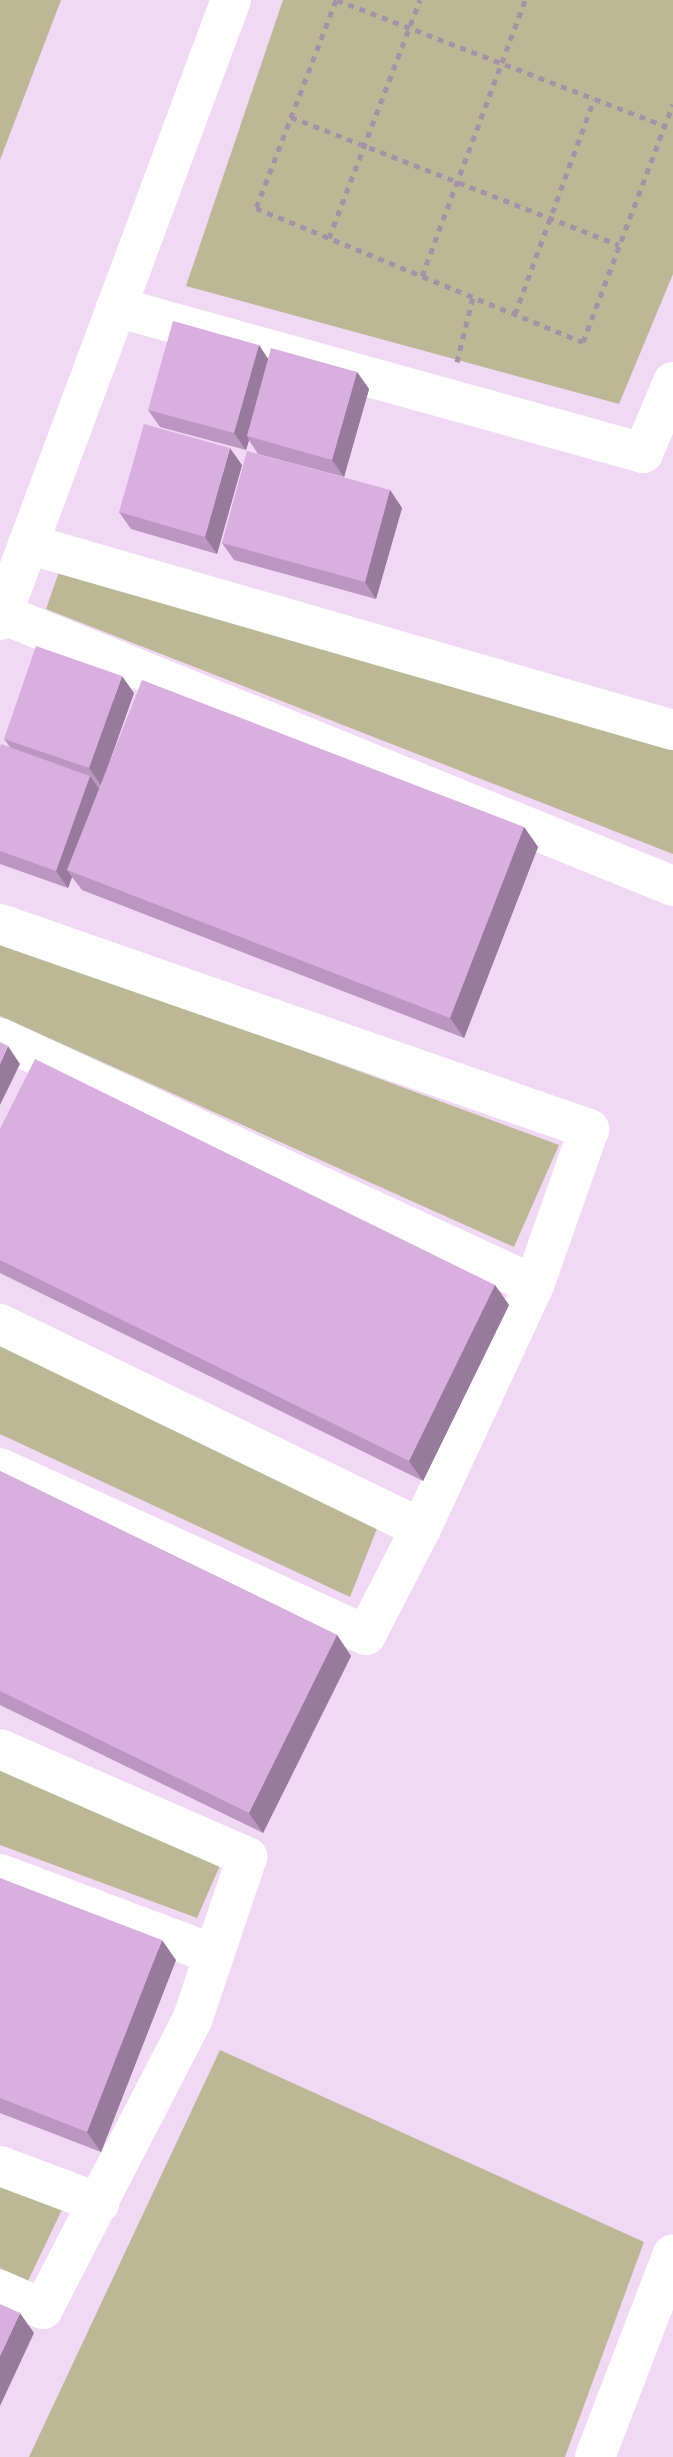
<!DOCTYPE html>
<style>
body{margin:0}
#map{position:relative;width:673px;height:2457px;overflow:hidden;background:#f1d8f4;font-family:"PT Sans Narrow",sans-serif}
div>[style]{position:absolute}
.green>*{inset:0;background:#bcb895}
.path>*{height:5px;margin-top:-2.5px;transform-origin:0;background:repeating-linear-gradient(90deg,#a592a7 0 6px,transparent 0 12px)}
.street>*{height:40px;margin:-20px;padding:0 20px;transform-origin:20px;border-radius:20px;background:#fff}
.wall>*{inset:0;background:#ba96c0}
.shaded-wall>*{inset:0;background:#977a9c}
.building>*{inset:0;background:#d8afdf}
span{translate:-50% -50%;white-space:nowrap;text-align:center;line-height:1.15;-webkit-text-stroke:8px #f1d8f4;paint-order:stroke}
</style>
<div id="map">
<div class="green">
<i style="clip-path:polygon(0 0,61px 0,0 160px)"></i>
<i style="clip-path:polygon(283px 0,673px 0,673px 274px,619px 404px,186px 286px)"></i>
<i style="clip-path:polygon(61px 566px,673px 747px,673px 854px,46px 609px)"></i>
<i style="clip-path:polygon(0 939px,559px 1145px,514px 1247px,0 1016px)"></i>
<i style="clip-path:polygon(0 1341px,380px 1521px,350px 1597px,0 1434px)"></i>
<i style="clip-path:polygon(0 1764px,221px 1863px,197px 1918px,0 1845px)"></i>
<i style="clip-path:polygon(220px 2050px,644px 2242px,565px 2457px,29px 2457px)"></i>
<i style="clip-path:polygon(0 2175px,67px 2199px,28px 2281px,0 2268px)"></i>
</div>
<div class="path">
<i style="left:336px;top:0;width:223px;rotate:111deg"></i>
<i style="left:256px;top:208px;width:353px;rotate:22.3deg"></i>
<i style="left:583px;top:342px;width:254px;rotate:-69.3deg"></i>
<i style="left:337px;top:0;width:351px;rotate:21deg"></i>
<i style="left:291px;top:117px;width:352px;rotate:21.3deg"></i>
<i style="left:329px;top:238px;width:255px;rotate:-69.1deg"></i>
<i style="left:422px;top:276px;width:295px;rotate:-69.5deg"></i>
<i style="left:515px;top:314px;width:229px;rotate:-69.8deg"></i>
<i style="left:457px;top:362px;width:67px;rotate:-76.2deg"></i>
</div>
<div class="street">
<i style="left:116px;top:307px;width:547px;rotate:15.48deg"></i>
<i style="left:643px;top:453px;width:77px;rotate:-67.1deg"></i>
<i style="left:28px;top:544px;width:671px;rotate:16.09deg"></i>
<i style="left:2px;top:614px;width:724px;rotate:22.07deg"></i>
<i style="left:0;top:620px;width:662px;rotate:-69.57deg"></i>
<i style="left:0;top:924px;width:624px;rotate:19.19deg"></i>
<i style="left:589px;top:1129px;width:165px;rotate:109.4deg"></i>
<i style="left:534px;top:1285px;width:268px;rotate:114.9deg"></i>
<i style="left:421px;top:1528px;width:120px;rotate:117.2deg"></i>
<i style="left:366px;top:1635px;width:402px;rotate:-155.5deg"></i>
<i style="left:0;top:1038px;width:588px;rotate:24.82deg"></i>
<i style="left:0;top:1324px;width:468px;rotate:25.9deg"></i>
<i style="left:0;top:1749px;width:270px;rotate:23.6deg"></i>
<i style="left:247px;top:1857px;width:172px;rotate:108.6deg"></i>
<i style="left:192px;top:2020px;width:325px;rotate:117.3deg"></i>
<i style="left:43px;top:2309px;width:47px;rotate:-156.2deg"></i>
<i style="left:0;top:1874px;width:228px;rotate:20.6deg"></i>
<i style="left:0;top:2166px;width:106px;rotate:20.5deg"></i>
<i style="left:595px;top:2457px;width:217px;rotate:-69deg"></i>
</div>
<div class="wall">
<i style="clip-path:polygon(259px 345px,268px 359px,357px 372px,369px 389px,344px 477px,258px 454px,249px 440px,246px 450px,160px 427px,148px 410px)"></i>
<i style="clip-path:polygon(242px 465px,217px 554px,131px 529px,119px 512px)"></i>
<i style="clip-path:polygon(390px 490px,402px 508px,376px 599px,234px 560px,222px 543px)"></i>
<i style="clip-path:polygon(134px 693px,110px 761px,524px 827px,538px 847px,464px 1038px,82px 890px,72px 877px,68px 888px,0 864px,0 748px,10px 747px,4px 739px)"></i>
<i style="clip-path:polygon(0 1129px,495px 1285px,509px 1305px,423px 1481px,0 1273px)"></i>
<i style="clip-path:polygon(0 1471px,337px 1635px,351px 1656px,263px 1833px,0 1705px)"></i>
<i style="clip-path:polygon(0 1878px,176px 1960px,101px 2152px,0 2113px)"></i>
</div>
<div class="shaded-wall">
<i style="clip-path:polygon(259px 345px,270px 362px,247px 436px,249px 440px,246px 450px,234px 433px)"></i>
<i style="clip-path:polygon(357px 372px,369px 389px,344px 477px,332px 460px)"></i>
<i style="clip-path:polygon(230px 448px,242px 465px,217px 554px,205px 537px)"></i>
<i style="clip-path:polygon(390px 490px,402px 508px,376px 599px,365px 582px)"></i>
<i style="clip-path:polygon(122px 676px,134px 693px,101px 785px,89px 768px)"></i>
<i style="clip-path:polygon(90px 776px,102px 793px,67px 870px,72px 877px,68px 888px,56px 871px)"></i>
<i style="clip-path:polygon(524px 827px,538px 847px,464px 1038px,450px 1018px)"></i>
<i style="clip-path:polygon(8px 1046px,20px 1064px,0 1105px,0 1064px)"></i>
<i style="clip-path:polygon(495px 1285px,509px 1305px,423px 1481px,409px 1461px)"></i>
<i style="clip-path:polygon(337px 1635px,351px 1656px,263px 1833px,249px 1813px)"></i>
<i style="clip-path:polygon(162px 1940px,176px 1960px,101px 2152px,87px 2132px)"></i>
<i style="clip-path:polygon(20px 2313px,34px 2333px,0 2406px,0 2356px)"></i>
</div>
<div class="building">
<i style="clip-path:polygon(173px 321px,259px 345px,234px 433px,148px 410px)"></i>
<i style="clip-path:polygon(271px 348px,357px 372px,332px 460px,247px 436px)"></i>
<i style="clip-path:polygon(144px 424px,230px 448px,205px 537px,119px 512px)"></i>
<i style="clip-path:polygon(247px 451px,390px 490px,365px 582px,222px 543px)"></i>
<i style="clip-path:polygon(36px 646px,122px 676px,89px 768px,4px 739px)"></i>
<i style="clip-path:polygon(142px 680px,524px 827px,450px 1018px,67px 870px)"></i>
<i style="clip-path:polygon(1px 744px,90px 776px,56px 871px,0 851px,0 748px)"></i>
<i style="clip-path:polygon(0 1042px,8px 1046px,0 1064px)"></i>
<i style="clip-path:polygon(35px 1059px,495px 1285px,409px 1461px,0 1260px,0 1129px)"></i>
<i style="clip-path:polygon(0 1471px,337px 1635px,249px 1813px,0 1691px)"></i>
<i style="clip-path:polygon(0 1878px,162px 1940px,87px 2132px,0 2098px)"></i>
<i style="clip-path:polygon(0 2304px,20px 2313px,0 2356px)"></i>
</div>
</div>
